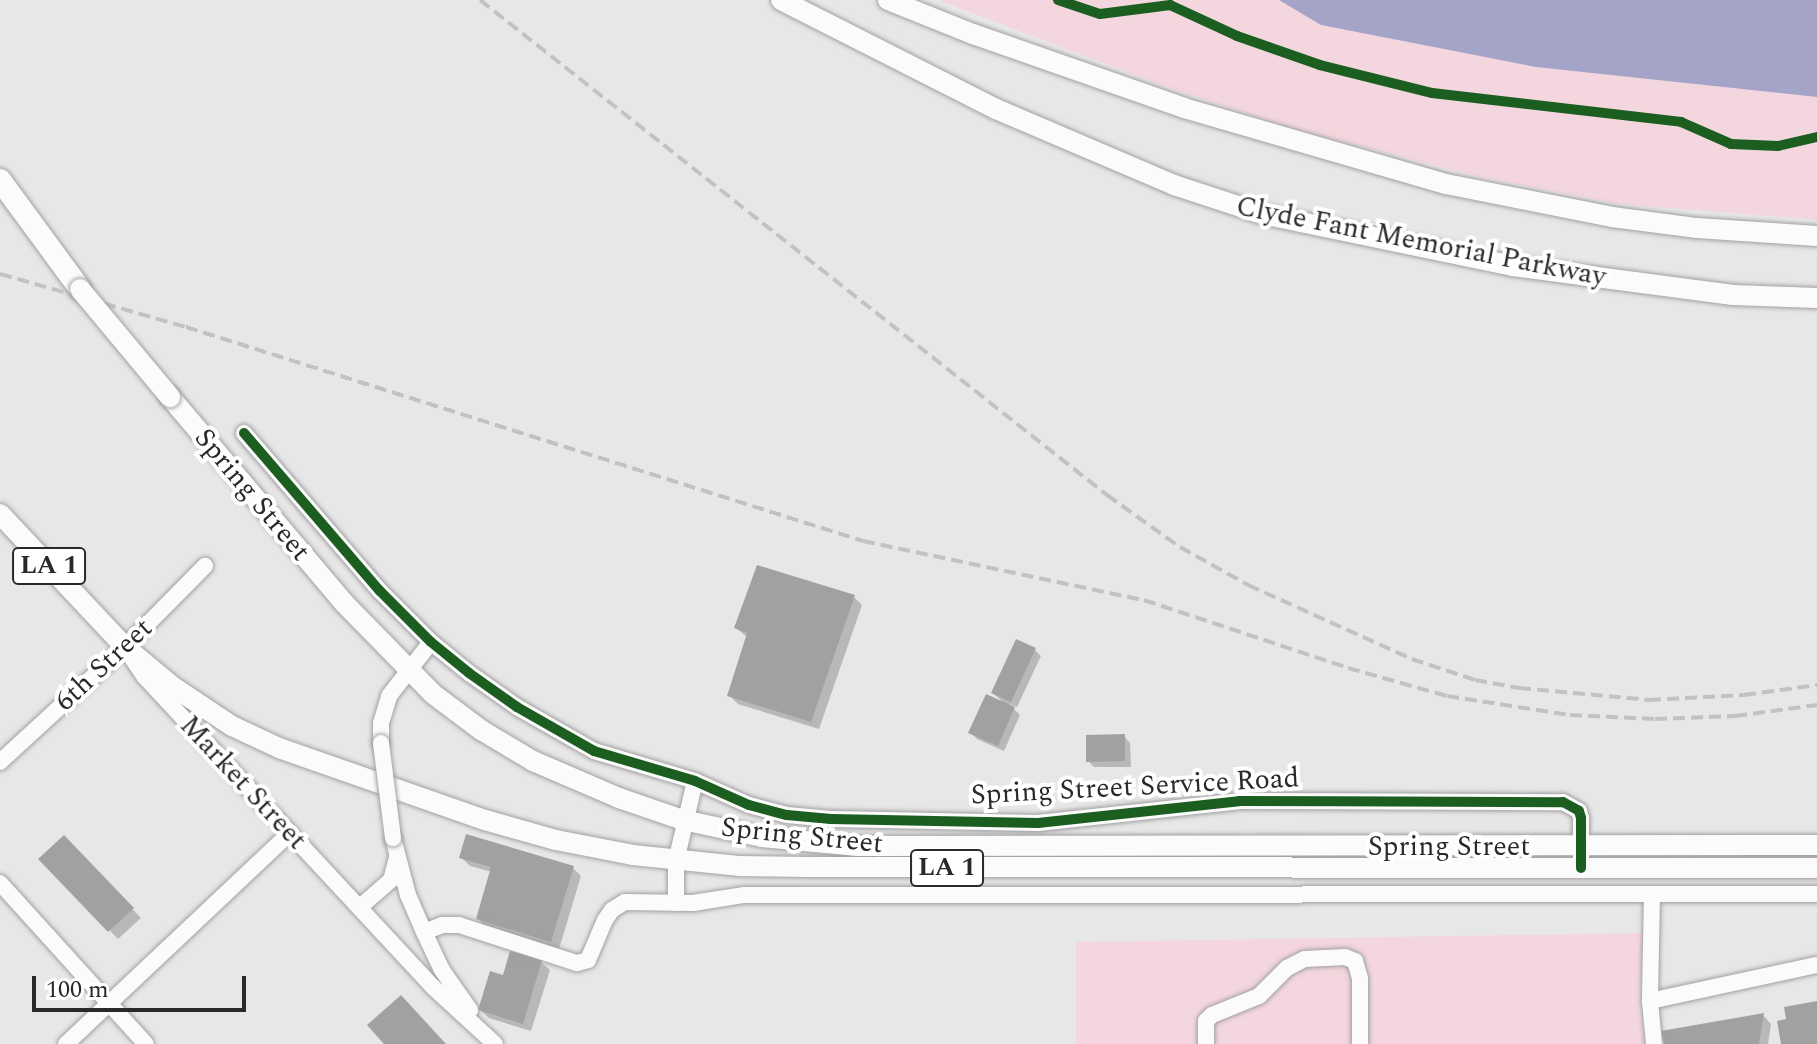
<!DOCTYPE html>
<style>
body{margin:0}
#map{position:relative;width:1817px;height:1044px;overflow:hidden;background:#e8e7e8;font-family:Spectral,serif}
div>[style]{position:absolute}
.green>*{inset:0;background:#f4d7de}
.water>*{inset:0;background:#a4a4c8}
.shadow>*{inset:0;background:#0003}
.building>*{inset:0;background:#a2a1a2}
.roads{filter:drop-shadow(0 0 2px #a2a1a2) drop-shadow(0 0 2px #a2a1a2)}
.minor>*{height:16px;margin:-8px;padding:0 8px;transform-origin:8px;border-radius:8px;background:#fcfbfc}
.major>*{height:20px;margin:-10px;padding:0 10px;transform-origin:10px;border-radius:10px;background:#fcfbfc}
.highway>*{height:22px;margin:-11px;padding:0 11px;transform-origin:11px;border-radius:11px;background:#fcfbfc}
.rail>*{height:4px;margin-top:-2px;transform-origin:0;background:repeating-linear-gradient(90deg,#c3c2c3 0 12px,transparent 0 18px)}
.bridges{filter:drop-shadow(0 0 2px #a2a1a2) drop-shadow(0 0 2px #a2a1a2)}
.minor-bridge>*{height:16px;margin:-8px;padding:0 8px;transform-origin:8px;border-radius:8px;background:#fcfbfc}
.major-bridge>*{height:20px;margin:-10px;padding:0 10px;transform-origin:10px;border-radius:10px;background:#fcfbfc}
.cycleway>*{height:10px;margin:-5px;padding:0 5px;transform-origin:5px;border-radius:5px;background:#1b5e20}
span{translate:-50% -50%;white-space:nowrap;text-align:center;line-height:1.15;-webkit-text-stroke:8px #fff;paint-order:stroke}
.shield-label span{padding:2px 6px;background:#fff;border:2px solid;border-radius:6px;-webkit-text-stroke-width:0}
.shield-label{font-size:26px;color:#2a282a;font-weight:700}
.street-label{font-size:28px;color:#2a282a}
.scale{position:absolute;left:32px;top:976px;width:214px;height:36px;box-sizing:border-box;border:4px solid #2a282a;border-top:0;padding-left:10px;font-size:24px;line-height:28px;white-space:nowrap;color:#2a282a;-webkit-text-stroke:6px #fff;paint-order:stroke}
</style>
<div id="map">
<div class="green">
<i style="clip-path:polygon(938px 0,1279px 0,1321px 25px,1817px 96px,1817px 220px,1619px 204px,1481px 177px,1305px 132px,1177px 91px)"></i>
<i style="clip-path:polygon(1643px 933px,1639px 1008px,1646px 1044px,1076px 1044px,1076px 942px)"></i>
</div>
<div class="water">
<i style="clip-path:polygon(1279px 0,1817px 0,1817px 97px,1536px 67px,1321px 25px)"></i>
</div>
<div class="shadow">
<i style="clip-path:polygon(854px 597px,862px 605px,819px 729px,738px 704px,729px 695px,747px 637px,736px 628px)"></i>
<i style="clip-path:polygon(1035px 650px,1041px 656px,1017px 707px,1009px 704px,1020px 715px,1004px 751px,977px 739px,971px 733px,1005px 704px,993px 693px)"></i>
<i style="clip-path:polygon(1124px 736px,1130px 743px,1131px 767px,1094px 767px,1088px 761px)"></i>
<i style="clip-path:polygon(64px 837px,141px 918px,118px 939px,41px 859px)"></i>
<i style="clip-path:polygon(461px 857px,573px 868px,581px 876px,559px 949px,486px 927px,478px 919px,492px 872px,470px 866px)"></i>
<i style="clip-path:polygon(541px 962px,550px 970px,531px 1031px,489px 1018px,480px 1010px)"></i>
<i style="clip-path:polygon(1763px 1015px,1771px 1024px,1768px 1044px,1666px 1044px)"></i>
</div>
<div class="building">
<i style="clip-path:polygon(757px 565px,855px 595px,811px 722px,727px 696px,747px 633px,734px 628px)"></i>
<i style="clip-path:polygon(1016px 639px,1036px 648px,1011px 702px,991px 693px)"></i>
<i style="clip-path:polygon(986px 694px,1015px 707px,998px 746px,968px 733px)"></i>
<i style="clip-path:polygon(1125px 734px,1125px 761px,1086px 762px,1086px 735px)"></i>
<i style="clip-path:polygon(466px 834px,574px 866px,551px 942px,476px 919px,491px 867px,459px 858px)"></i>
<i style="clip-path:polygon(64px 835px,134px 908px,108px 932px,38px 859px)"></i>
<i style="clip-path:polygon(510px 951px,542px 960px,523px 1024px,478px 1010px,490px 971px,503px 975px)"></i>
<i style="clip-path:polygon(401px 995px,446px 1044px,384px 1044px,367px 1025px)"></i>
<i style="clip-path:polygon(1817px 1001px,1817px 1044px,1781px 1044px,1777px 1021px,1786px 1019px,1784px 1007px)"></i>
<i style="clip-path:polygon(1764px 1013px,1759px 1044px,1664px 1044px,1661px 1031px)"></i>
</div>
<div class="roads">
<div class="minor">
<i style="left:244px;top:433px;width:208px;rotate:49.3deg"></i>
<i style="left:380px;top:591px;width:72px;rotate:45deg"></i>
<i style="left:431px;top:642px;width:49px;rotate:39.2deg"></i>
<i style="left:469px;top:673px;width:59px;rotate:35.3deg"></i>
<i style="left:517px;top:707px;width:89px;rotate:29.7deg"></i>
<i style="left:594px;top:751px;width:105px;rotate:16.5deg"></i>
<i style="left:695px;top:781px;width:59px;rotate:24deg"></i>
<i style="left:749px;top:805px;width:39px;rotate:15deg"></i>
<i style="left:787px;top:815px;width:44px;rotate:5.2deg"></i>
<i style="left:831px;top:819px;width:207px;rotate:1.1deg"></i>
<i style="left:1038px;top:823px;width:202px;rotate:-6.2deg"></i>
<i style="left:1239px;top:801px;width:324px;rotate:0.2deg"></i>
<i style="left:1563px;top:802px;width:18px;rotate:29deg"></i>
<i style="left:1579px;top:811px;width:7px;rotate:74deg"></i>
<i style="left:1581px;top:818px;width:50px;rotate:90deg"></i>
<i style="left:132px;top:658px;width:22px;rotate:56deg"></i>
<i style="left:144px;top:676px;width:425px;rotate:47.1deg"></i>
<i style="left:433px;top:987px;width:84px;rotate:42.6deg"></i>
<i style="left:381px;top:743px;width:20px;rotate:-90deg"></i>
<i style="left:381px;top:723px;width:28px;rotate:-73deg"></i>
<i style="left:389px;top:696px;width:68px;rotate:-52.1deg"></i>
<i style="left:0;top:762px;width:170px;rotate:-42.6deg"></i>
<i style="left:125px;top:647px;width:114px;rotate:-45.4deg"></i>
<i style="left:393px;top:838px;width:59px;rotate:75.3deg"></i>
<i style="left:408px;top:895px;width:40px;rotate:66.6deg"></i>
<i style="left:424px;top:932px;width:42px;rotate:64.7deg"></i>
<i style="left:442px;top:970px;width:49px;rotate:55deg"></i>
<i style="left:0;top:883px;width:217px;rotate:47.8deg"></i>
<i style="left:1652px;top:894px;width:107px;rotate:91.1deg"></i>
<i style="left:1650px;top:1001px;width:43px;rotate:84.7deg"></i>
<i style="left:676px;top:903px;width:42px;rotate:-90deg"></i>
<i style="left:676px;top:861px;width:82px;rotate:-76.6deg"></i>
<i style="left:360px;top:907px;width:41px;rotate:-41.1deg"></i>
<i style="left:391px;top:880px;width:24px;rotate:-75deg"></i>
<i style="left:424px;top:932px;width:19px;rotate:-21deg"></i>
<i style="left:442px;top:925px;width:17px"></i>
<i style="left:459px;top:925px;width:124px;rotate:17.9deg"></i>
<i style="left:577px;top:963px;width:11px;rotate:-15deg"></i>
<i style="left:588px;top:960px;width:43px;rotate:-67deg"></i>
<i style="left:605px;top:920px;width:12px;rotate:-55deg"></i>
<i style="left:612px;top:910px;width:15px;rotate:-32deg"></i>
<i style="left:625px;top:902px;width:68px;rotate:0.8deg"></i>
<i style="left:693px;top:903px;width:52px;rotate:-8.9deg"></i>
<i style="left:744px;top:895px;width:1073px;rotate:-0.05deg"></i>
<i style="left:1650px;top:1001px;width:171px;rotate:-12.2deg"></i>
<i style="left:66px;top:1044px;width:308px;rotate:-43.3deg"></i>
<i style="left:1206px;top:1044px;width:23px;rotate:-90deg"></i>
<i style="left:1206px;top:1021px;width:8px;rotate:-45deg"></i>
<i style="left:1212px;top:1015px;width:51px;rotate:-22deg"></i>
<i style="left:1259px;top:996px;width:40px;rotate:-45deg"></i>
<i style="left:1287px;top:968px;width:20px;rotate:-27deg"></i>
<i style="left:1305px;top:959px;width:40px;rotate:-2.9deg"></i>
<i style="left:1345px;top:957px;width:11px;rotate:22deg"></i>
<i style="left:1355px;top:961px;width:18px;rotate:74deg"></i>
<i style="left:1360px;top:978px;width:66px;rotate:90deg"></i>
</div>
<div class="major">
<i style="left:781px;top:0;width:241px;rotate:26.9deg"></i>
<i style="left:996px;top:109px;width:194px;rotate:23.1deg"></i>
<i style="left:1174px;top:185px;width:93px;rotate:18.2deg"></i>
<i style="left:1262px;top:214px;width:256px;rotate:11.7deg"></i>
<i style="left:1513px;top:266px;width:222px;rotate:7.5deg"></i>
<i style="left:1733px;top:295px;width:84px;rotate:2deg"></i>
<i style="left:888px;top:0;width:92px;rotate:21.8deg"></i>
<i style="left:973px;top:34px;width:224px;rotate:19.3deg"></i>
<i style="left:1184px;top:108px;width:273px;rotate:16.2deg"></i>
<i style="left:1446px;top:184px;width:169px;rotate:11.2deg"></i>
<i style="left:1612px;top:217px;width:86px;rotate:7.4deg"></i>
<i style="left:1697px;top:228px;width:120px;rotate:3.8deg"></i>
<i style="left:170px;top:397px;width:270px;rotate:49.8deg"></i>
<i style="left:344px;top:603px;width:127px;rotate:45.6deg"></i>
<i style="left:433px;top:694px;width:60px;rotate:36.9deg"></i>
<i style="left:481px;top:730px;width:61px;rotate:30.8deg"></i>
<i style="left:533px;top:761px;width:94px;rotate:23.3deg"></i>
<i style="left:619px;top:798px;width:68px;rotate:19deg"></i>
<i style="left:683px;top:820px;width:81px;rotate:12.1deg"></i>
<i style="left:762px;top:837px;width:96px;rotate:5.4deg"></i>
<i style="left:858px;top:846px;width:959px;rotate:-0.06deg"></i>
<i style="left:0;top:514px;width:183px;rotate:46.8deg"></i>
<i style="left:125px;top:647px;width:61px;rotate:39.7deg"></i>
<i style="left:172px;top:686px;width:72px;rotate:33.7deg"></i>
<i style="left:232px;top:726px;width:52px;rotate:25.1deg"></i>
<i style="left:279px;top:748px;width:218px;rotate:19.3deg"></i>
<i style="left:485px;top:820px;width:74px;rotate:15.7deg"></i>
<i style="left:556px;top:840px;width:78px;rotate:11deg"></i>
<i style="left:633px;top:855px;width:108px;rotate:5.9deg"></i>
<i style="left:740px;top:866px;width:66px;rotate:0.9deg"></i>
<i style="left:806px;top:867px;width:1011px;rotate:0.06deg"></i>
</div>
<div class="highway">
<i style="left:0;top:180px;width:135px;rotate:53.7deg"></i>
</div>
</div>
<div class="rail">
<i style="left:480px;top:0;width:799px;rotate:38.29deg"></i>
<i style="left:1107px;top:495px;width:90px;rotate:35.5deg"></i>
<i style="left:1180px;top:547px;width:78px;rotate:29.2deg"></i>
<i style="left:1248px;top:585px;width:180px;rotate:24.3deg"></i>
<i style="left:1412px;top:659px;width:66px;rotate:18.4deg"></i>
<i style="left:1475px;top:680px;width:45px;rotate:10.3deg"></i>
<i style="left:1519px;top:688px;width:131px;rotate:5.3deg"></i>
<i style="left:1649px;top:700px;width:95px;rotate:-3deg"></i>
<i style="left:1744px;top:695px;width:74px;rotate:-7.8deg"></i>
<i style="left:0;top:274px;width:193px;rotate:15.9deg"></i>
<i style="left:186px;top:327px;width:710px;rotate:17.54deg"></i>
<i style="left:863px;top:541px;width:287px;rotate:11.9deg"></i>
<i style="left:1144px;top:600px;width:215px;rotate:18.4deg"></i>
<i style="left:1348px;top:668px;width:103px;rotate:15.8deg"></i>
<i style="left:1447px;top:696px;width:124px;rotate:8.8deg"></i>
<i style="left:1570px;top:715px;width:85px;rotate:2.7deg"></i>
<i style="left:1655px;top:719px;width:80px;rotate:-2.1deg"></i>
<i style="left:1735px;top:716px;width:83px;rotate:-7.6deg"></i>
</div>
<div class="bridges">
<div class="minor-bridge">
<i style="left:381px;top:743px;width:96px;rotate:82.8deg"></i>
</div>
<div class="major-bridge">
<i style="left:80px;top:289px;width:141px;rotate:50.2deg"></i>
</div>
</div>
<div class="cycleway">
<i style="left:1058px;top:0;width:44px;rotate:18.4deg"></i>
<i style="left:1100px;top:14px;width:71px;rotate:-7.3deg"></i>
<i style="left:1170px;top:5px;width:74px;rotate:24.8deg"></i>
<i style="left:1237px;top:36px;width:88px;rotate:19.3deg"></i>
<i style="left:1320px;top:65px;width:115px;rotate:14deg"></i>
<i style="left:1432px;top:93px;width:251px;rotate:6.6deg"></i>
<i style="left:1681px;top:122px;width:55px;rotate:23.7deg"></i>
<i style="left:1731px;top:144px;width:47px;rotate:2.4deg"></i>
<i style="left:1778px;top:146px;width:40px;rotate:-13deg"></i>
<i style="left:244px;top:433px;width:208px;rotate:49.3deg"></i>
<i style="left:380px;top:591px;width:72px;rotate:45deg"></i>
<i style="left:431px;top:642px;width:49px;rotate:39.2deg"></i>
<i style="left:469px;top:673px;width:59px;rotate:35.3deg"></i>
<i style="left:517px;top:707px;width:89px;rotate:29.7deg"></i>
<i style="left:594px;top:751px;width:105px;rotate:16.5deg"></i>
<i style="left:695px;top:781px;width:59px;rotate:24deg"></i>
<i style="left:749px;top:805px;width:39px;rotate:15deg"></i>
<i style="left:787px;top:815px;width:44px;rotate:5.2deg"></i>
<i style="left:831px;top:819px;width:207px;rotate:1.1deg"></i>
<i style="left:1038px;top:823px;width:202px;rotate:-6.2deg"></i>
<i style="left:1239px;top:801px;width:324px;rotate:0.2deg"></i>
<i style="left:1563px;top:802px;width:18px;rotate:29deg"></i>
<i style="left:1579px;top:811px;width:7px;rotate:74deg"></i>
<i style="left:1581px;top:818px;width:50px;rotate:90deg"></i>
</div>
<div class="shield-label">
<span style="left:49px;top:566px">LA 1</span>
<span style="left:947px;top:868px">LA 1</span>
</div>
<div class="street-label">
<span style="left:1421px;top:242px;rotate:11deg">Clyde Fant Memorial Parkway</span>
<span style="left:252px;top:495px;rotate:50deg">Spring Street</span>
<span style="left:104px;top:665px;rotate:-43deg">6th Street</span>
<span style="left:243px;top:783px;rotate:47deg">Market Street</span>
<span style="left:1135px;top:787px;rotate:-3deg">Spring Street Service Road</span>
<span style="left:802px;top:836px;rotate:6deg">Spring Street</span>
<span style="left:1449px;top:847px">Spring Street</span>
</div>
<div class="scale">100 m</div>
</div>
